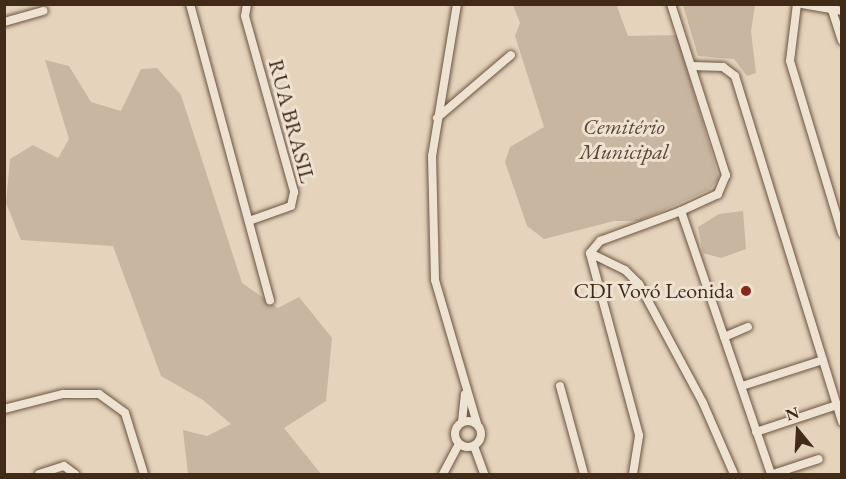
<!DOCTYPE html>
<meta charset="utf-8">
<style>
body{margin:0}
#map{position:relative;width:846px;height:479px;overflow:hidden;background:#e5d3bc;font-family:"EB Garamond",serif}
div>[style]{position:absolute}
.green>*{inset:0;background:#c9b6a0}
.roads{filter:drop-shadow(0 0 2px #6a5441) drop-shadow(0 0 2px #6a5441)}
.minor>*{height:8px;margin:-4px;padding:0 4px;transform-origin:4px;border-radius:4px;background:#eee2d3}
.minor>.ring{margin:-4px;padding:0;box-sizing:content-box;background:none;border:8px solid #eee2d3;border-radius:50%}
.dots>*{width:16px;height:16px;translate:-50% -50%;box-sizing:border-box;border:3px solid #eee2d3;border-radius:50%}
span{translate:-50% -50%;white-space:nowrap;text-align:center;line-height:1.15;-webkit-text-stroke:6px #eee2d3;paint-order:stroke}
.street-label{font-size:22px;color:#412a18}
.park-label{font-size:22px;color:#5c4633;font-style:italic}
.poi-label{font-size:22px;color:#412a18}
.right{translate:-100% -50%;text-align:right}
.frame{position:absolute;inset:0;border:6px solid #412a18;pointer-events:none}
.north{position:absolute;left:768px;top:401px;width:60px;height:60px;-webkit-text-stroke:4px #eee2d3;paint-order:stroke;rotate:342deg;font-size:16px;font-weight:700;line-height:24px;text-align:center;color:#412a18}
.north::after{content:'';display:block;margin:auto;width:21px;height:27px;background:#412a18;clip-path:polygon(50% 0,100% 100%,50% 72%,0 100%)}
</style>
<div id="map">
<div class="green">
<i style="clip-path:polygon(513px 5px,617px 6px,628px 36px,677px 35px,719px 179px,709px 190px,639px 221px,614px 221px,544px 239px,527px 226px,505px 162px,510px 147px,544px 127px,515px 36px,520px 23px)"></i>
<i style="clip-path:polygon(683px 5px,755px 5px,751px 31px,756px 73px,747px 76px,734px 59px,698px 56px)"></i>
<i style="clip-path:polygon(45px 60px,69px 66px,91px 102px,121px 111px,141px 69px,157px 68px,181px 95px,242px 283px,278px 308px,299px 297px,332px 338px,326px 401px,284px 428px,321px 474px,188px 474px,183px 430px,207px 436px,231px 424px,203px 400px,161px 376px,113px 246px,21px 240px,6px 203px,10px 159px,33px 145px,58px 158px,69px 139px)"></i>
<i style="clip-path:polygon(743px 211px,746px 249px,721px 258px,703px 253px,698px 227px,719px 214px)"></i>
</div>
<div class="roads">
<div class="minor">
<i style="left:190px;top:4px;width:307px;rotate:74.9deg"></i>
<i style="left:247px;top:4px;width:12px;rotate:99deg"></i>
<i style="left:245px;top:16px;width:183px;rotate:74.4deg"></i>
<i style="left:294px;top:192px;width:14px;rotate:102deg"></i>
<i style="left:291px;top:206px;width:41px;rotate:160.3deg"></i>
<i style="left:457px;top:4px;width:154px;rotate:99.3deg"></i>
<i style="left:432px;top:156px;width:124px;rotate:88.6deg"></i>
<i style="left:435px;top:280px;width:150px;rotate:73.7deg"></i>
<i style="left:671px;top:4px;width:180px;rotate:72.2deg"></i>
<i style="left:726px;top:175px;width:21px;rotate:113deg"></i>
<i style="left:718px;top:194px;width:41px;rotate:155.3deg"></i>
<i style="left:681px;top:211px;width:278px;rotate:71.1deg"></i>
<i style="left:797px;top:4px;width:57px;rotate:97deg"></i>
<i style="left:790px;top:61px;width:180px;rotate:73.2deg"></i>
<i style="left:802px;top:4px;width:41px;rotate:9.9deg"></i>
<i style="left:832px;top:10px;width:32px;rotate:72deg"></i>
<i style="left:4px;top:22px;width:41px;rotate:-15.8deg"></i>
<i style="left:692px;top:66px;width:31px;rotate:2deg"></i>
<i style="left:723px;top:67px;width:15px;rotate:37deg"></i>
<i style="left:735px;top:76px;width:362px;rotate:72.8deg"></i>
<i style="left:437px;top:118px;width:97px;rotate:-40.4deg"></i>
<i style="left:590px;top:253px;width:39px;rotate:26deg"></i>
<i style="left:625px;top:270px;width:20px;rotate:45deg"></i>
<i style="left:639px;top:284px;width:135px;rotate:61.7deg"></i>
<i style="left:703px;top:403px;width:77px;rotate:66.4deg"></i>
<i style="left:724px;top:337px;width:26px;rotate:-23deg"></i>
<i style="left:560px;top:386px;width:91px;rotate:74.7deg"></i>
<i style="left:742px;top:386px;width:85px;rotate:-17.8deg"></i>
<i style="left:4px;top:409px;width:61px;rotate:-14.3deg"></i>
<i style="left:63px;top:394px;width:36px"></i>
<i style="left:99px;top:394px;width:32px;rotate:36deg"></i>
<i style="left:125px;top:413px;width:64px;rotate:72.7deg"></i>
<i class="ring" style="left:455px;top:421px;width:18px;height:18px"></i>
<i style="left:462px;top:422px;width:28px;rotate:-84deg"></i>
<i style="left:756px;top:432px;width:85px;rotate:-18.4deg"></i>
<i style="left:474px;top:446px;width:30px;rotate:70deg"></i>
<i style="left:39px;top:474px;width:26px;rotate:-18deg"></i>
<i style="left:64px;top:466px;width:14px;rotate:36deg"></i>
<i style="left:443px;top:474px;width:34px;rotate:-62deg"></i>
<i style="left:633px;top:474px;width:39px;rotate:-81deg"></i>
<i style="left:639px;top:435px;width:188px;rotate:-105.1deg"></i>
<i style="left:590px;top:253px;width:16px;rotate:-50deg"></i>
<i style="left:600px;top:241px;width:86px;rotate:-20.3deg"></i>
<i style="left:773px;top:474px;width:48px;rotate:-18.1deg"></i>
</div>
</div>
<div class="dots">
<i style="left:746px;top:291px;background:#8f2418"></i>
</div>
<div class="street-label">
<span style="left:292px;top:121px;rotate:75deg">RUA BRASIL</span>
</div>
<div class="park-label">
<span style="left:624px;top:139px">Cemitério<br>Municipal</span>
</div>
<div class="poi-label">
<span class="right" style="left:734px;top:291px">CDI Vovó Leonida</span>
</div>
<div class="frame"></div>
<div class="north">N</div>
</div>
